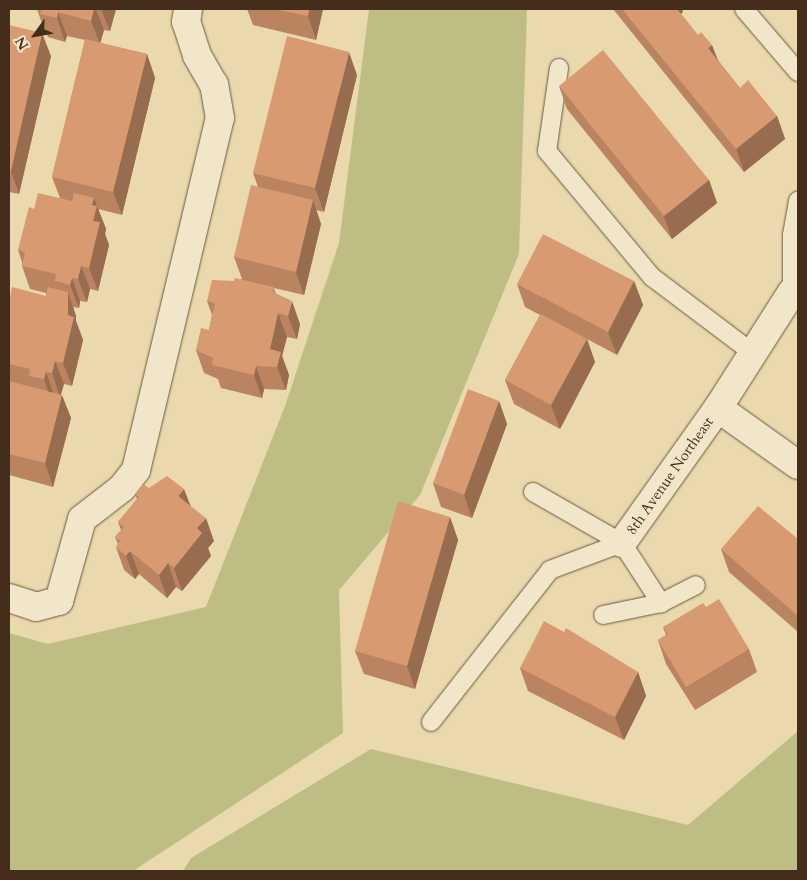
<!DOCTYPE html>
<style>
body{margin:0}
#map{position:relative;width:807px;height:880px;overflow:hidden;background:#e9d9ac;font-family:Cardo,serif}
div>[style]{position:absolute}
.green>*{inset:0;background:#bebd84}
.roads{filter:drop-shadow(0 0 1px #6d583f) drop-shadow(0 0 1px #6d583f)}
.lane>*{height:18px;margin:-9px;padding:0 9px;transform-origin:9px;border-radius:9px;background:#f1e6c9}
.street>*{height:28px;margin:-14px;padding:0 14px;transform-origin:14px;border-radius:14px;background:#f1e6c9}
.wall>*{inset:0;background:#ba8461}
.shaded-wall>*{inset:0;background:#976c4f}
.building>*{inset:0;background:#d89a71}
span{translate:-50% -50%;white-space:nowrap;text-align:center;line-height:1.15;-webkit-text-stroke:4px #f1e6c9;paint-order:stroke}
.street-label{font-size:15px;color:#442d1b}
.frame{position:absolute;inset:0;border:10px solid #442d1b;pointer-events:none}
.north{position:absolute;left:10px;top:10px;width:50px;height:50px;-webkit-text-stroke:4px #f1e6c9;paint-order:stroke;rotate:238deg;font-size:14px;font-weight:700;line-height:20px;text-align:center;color:#442d1b}
.north::after{content:'';display:block;margin:auto;width:18px;height:22px;background:#442d1b;clip-path:polygon(50% 0,100% 100%,50% 72%,0 100%)}
</style>
<div id="map">
<div class="green">
<i style="clip-path:polygon(369px 9px,527px 9px,519px 254px,420px 495px,339px 590px,343px 733px,133px 871px,9px 871px,9px 633px,48px 644px,206px 607px,285px 406px,339px 243px)"></i>
<i style="clip-path:polygon(798px 731px,798px 871px,183px 871px,191px 858px,371px 749px,688px 825px)"></i>
</div>
<div class="roads">
<div class="lane">
<i style="left:744px;top:9px;width:83px;rotate:49.4deg"></i>
<i style="left:559px;top:68px;width:84px;rotate:98.2deg"></i>
<i style="left:547px;top:151px;width:164px;rotate:50.2deg"></i>
<i style="left:652px;top:277px;width:126px;rotate:37deg"></i>
<i style="left:792px;top:292px;width:57px;rotate:-90deg"></i>
<i style="left:792px;top:235px;width:35px;rotate:-80deg"></i>
<i style="left:533px;top:492px;width:103px;rotate:29.8deg"></i>
<i style="left:622px;top:543px;width:72px;rotate:57deg"></i>
<i style="left:661px;top:603px;width:59px;rotate:168.3deg"></i>
<i style="left:661px;top:603px;width:39px;rotate:-27deg"></i>
<i style="left:431px;top:722px;width:193px;rotate:-51.9deg"></i>
<i style="left:550px;top:570px;width:77px;rotate:-20.6deg"></i>
</div>
<div class="street">
<i style="left:718px;top:408px;width:98px;rotate:35.5deg"></i>
<i style="left:622px;top:543px;width:166px;rotate:-54.6deg"></i>
<i style="left:718px;top:408px;width:138px;rotate:-57.5deg"></i>
<i style="left:9px;top:598px;width:28px;rotate:18deg"></i>
<i style="left:36px;top:607px;width:24px;rotate:-15deg"></i>
<i style="left:59px;top:601px;width:85px;rotate:-74.3deg"></i>
<i style="left:82px;top:519px;width:51px;rotate:-37.8deg"></i>
<i style="left:122px;top:488px;width:23px;rotate:-52deg"></i>
<i style="left:136px;top:470px;width:362px;rotate:-76.6deg"></i>
<i style="left:220px;top:118px;width:34px;rotate:-100deg"></i>
<i style="left:214px;top:85px;width:34px;rotate:-120deg"></i>
<i style="left:197px;top:55px;width:35px;rotate:-108deg"></i>
<i style="left:186px;top:22px;width:13px;rotate:-81deg"></i>
</div>
</div>
<div class="wall">
<i style="clip-path:polygon(37px 9px,116px 9px,110px 31px,104px 30px,100px 43px,147px 54px,155px 78px,122px 215px,98px 209px,106px 229px,105px 234px,109px 245px,98px 291px,90px 289px,87px 302px,80px 301px,79px 308px,73px 307px,76px 316px,76px 321px,83px 340px,72px 386px,64px 384px,61px 394px,71px 418px,53px 487px,9px 475px,9px 302px,46px 296px,46px 293px,30px 289px,22px 266px,22px 262px,18px 250px,34px 209px,60px 198px,52px 177px,85px 40px,67px 36px,65px 42px,48px 37px,45px 29px,44px 29px)"></i>
<i style="clip-path:polygon(247px 9px,323px 9px,316px 40px,253px 25px)"></i>
<i style="clip-path:polygon(613px 9px,682px 9px,683px 12px,681px 14px,740px 88px,777px 116px,785px 139px,744px 172px)"></i>
<i style="clip-path:polygon(9px 25px,51px 56px,19px 194px,9px 192px)"></i>
<i style="clip-path:polygon(357px 75px,324px 212px,316px 210px,321px 224px,304px 295px,274px 288px,276px 294px,300px 324px,297px 339px,287px 337px,282px 356px,289px 375px,286px 390px,264px 389px,262px 398px,221px 388px,218px 379px,204px 373px,196px 350px,209px 330px,212px 315px,207px 301px,234px 281px,242px 279px,234px 257px,258px 187px,253px 173px)"></i>
<i style="clip-path:polygon(559px 86px,709px 180px,717px 203px,672px 239px,567px 109px)"></i>
<i style="clip-path:polygon(634px 281px,643px 305px,617px 355px,587px 339px,595px 362px,560px 429px,514px 404px,505px 380px,540px 315px,525px 307px,517px 284px)"></i>
<i style="clip-path:polygon(499px 401px,507px 424px,472px 518px,441px 507px,433px 483px)"></i>
<i style="clip-path:polygon(149px 488px,190px 505px,214px 541px,208px 548px,211px 556px,182px 591px,176px 587px,167px 598px,139px 574px,135px 579px,124px 570px,116px 547px,118px 544px,115px 537px,121px 530px,118px 522px,137px 499px,135px 494px)"></i>
<i style="clip-path:polygon(450px 517px,458px 540px,415px 689px,364px 674px,355px 651px)"></i>
<i style="clip-path:polygon(798px 539px,798px 632px,729px 572px,721px 549px)"></i>
<i style="clip-path:polygon(706px 607px,749px 649px,757px 672px,695px 710px,666px 664px,658px 640px,666px 635px,663px 627px)"></i>
<i style="clip-path:polygon(564px 632px,638px 672px,646px 696px,624px 740px,528px 691px,520px 668px)"></i>
</div>
<div class="shaded-wall">
<i style="clip-path:polygon(94px 9px,96px 9px,104px 30px,100px 44px,91px 21px)"></i>
<i style="clip-path:polygon(101px 9px,116px 9px,110px 31px)"></i>
<i style="clip-path:polygon(309px 9px,323px 9px,316px 40px,308px 16px)"></i>
<i style="clip-path:polygon(672px 9px,682px 9px,683px 12px,675px 19px)"></i>
<i style="clip-path:polygon(58px 12px,67px 36px,65px 42px,57px 18px)"></i>
<i style="clip-path:polygon(42px 33px,51px 56px,19px 194px,11px 171px)"></i>
<i style="clip-path:polygon(712px 45px,721px 68px,708px 48px)"></i>
<i style="clip-path:polygon(349px 52px,357px 75px,324px 212px,315px 188px)"></i>
<i style="clip-path:polygon(147px 54px,155px 78px,122px 215px,113px 192px)"></i>
<i style="clip-path:polygon(777px 116px,785px 139px,744px 172px,736px 149px)"></i>
<i style="clip-path:polygon(709px 180px,717px 203px,672px 239px,664px 216px)"></i>
<i style="clip-path:polygon(94px 198px,106px 229px,105px 234px,109px 245px,98px 291px,89px 268px,93px 221px,92px 205px)"></i>
<i style="clip-path:polygon(313px 200px,321px 224px,304px 295px,296px 272px)"></i>
<i style="clip-path:polygon(81px 266px,90px 289px,87px 302px,78px 279px)"></i>
<i style="clip-path:polygon(72px 278px,80px 301px,79px 308px,70px 285px)"></i>
<i style="clip-path:polygon(634px 281px,643px 305px,617px 355px,608px 332px)"></i>
<i style="clip-path:polygon(68px 292px,76px 316px,76px 321px,83px 340px,72px 386px,63px 363px,68px 315px)"></i>
<i style="clip-path:polygon(292px 301px,300px 324px,297px 339px,288px 316px)"></i>
<i style="clip-path:polygon(278px 313px,287px 337px,282px 356px,289px 375px,286px 390px,270px 349px)"></i>
<i style="clip-path:polygon(587px 339px,595px 362px,560px 429px,551px 405px)"></i>
<i style="clip-path:polygon(55px 361px,64px 384px,60px 397px,52px 373px)"></i>
<i style="clip-path:polygon(256px 366px,264px 389px,262px 398px,254px 375px)"></i>
<i style="clip-path:polygon(46px 372px,54px 395px,52px 403px,44px 379px)"></i>
<i style="clip-path:polygon(62px 395px,71px 418px,53px 487px,45px 463px)"></i>
<i style="clip-path:polygon(499px 401px,507px 424px,472px 518px,464px 495px)"></i>
<i style="clip-path:polygon(184px 489px,193px 512px,178px 496px)"></i>
<i style="clip-path:polygon(450px 517px,458px 540px,415px 689px,407px 666px)"></i>
<i style="clip-path:polygon(206px 518px,214px 541px,208px 548px,211px 556px,182px 591px,174px 568px,197px 528px)"></i>
<i style="clip-path:polygon(130px 551px,139px 574px,135px 579px,126px 556px)"></i>
<i style="clip-path:polygon(168px 563px,176px 587px,167px 598px,159px 575px)"></i>
<i style="clip-path:polygon(638px 672px,646px 696px,624px 740px,615px 717px)"></i>
</div>
<div class="building">
<i style="clip-path:polygon(41px 9px,94px 9px,91px 21px,58px 12px,57px 18px,40px 14px)"></i>
<i style="clip-path:polygon(274px 9px,309px 9px,308px 16px)"></i>
<i style="clip-path:polygon(622px 9px,677px 9px,698px 35px,701px 32px,712px 45px,708px 48px,740px 88px,748px 80px,777px 116px,736px 149px)"></i>
<i style="clip-path:polygon(9px 25px,42px 33px,11px 171px,9px 170px)"></i>
<i style="clip-path:polygon(287px 36px,349px 52px,315px 188px,253px 173px)"></i>
<i style="clip-path:polygon(85px 39px,147px 54px,113px 192px,52px 177px)"></i>
<i style="clip-path:polygon(603px 50px,709px 180px,664px 216px,559px 86px)"></i>
<i style="clip-path:polygon(251px 185px,313px 200px,296px 272px,234px 257px)"></i>
<i style="clip-path:polygon(38px 193px,72px 201px,74px 193px,94px 198px,92px 205px,97px 206px,93px 221px,100px 222px,89px 268px,81px 266px,78px 279px,72px 278px,70px 285px,55px 281px,56px 274px,22px 266px,25px 252px,18px 250px,29px 207px,34px 209px)"></i>
<i style="clip-path:polygon(543px 234px,634px 281px,608px 332px,517px 284px)"></i>
<i style="clip-path:polygon(235px 278px,274px 287px,273px 292px,292px 301px,288px 316px,278px 313px,270px 349px,281px 352px,277px 367px,256px 366px,254px 375px,212px 365px,213px 358px,196px 350px,201px 328px,209px 330px,215px 303px,207px 301px,212px 280px,234px 281px)"></i>
<i style="clip-path:polygon(12px 287px,46px 296px,48px 287px,68px 292px,68px 315px,74px 317px,63px 363px,55px 361px,52px 373px,46px 372px,44px 379px,29px 376px,30px 369px,9px 364px,9px 302px)"></i>
<i style="clip-path:polygon(541px 314px,587px 339px,551px 405px,505px 380px)"></i>
<i style="clip-path:polygon(9px 381px,62px 395px,45px 463px,9px 454px)"></i>
<i style="clip-path:polygon(468px 389px,499px 401px,464px 495px,433px 483px)"></i>
<i style="clip-path:polygon(167px 476px,184px 489px,178px 496px,206px 518px,197px 528px,202px 533px,174px 568px,168px 563px,159px 575px,130px 551px,126px 556px,116px 547px,120px 541px,115px 537px,124px 527px,118px 522px,139px 497px,135px 494px,143px 484px,149px 488px)"></i>
<i style="clip-path:polygon(398px 501px,450px 517px,407px 666px,355px 651px)"></i>
<i style="clip-path:polygon(758px 506px,798px 539px,798px 616px,721px 549px)"></i>
<i style="clip-path:polygon(719px 599px,749px 649px,686px 687px,658px 640px,668px 634px,663px 627px,703px 603px,706px 607px)"></i>
<i style="clip-path:polygon(544px 621px,564px 632px,566px 628px,638px 672px,615px 717px,520px 668px)"></i>
</div>
<div class="street-label">
<span style="left:670px;top:476px;rotate:-55deg">8th Avenue Northeast</span>
</div>
<div class="frame"></div>
<div class="north">N</div>
</div>
